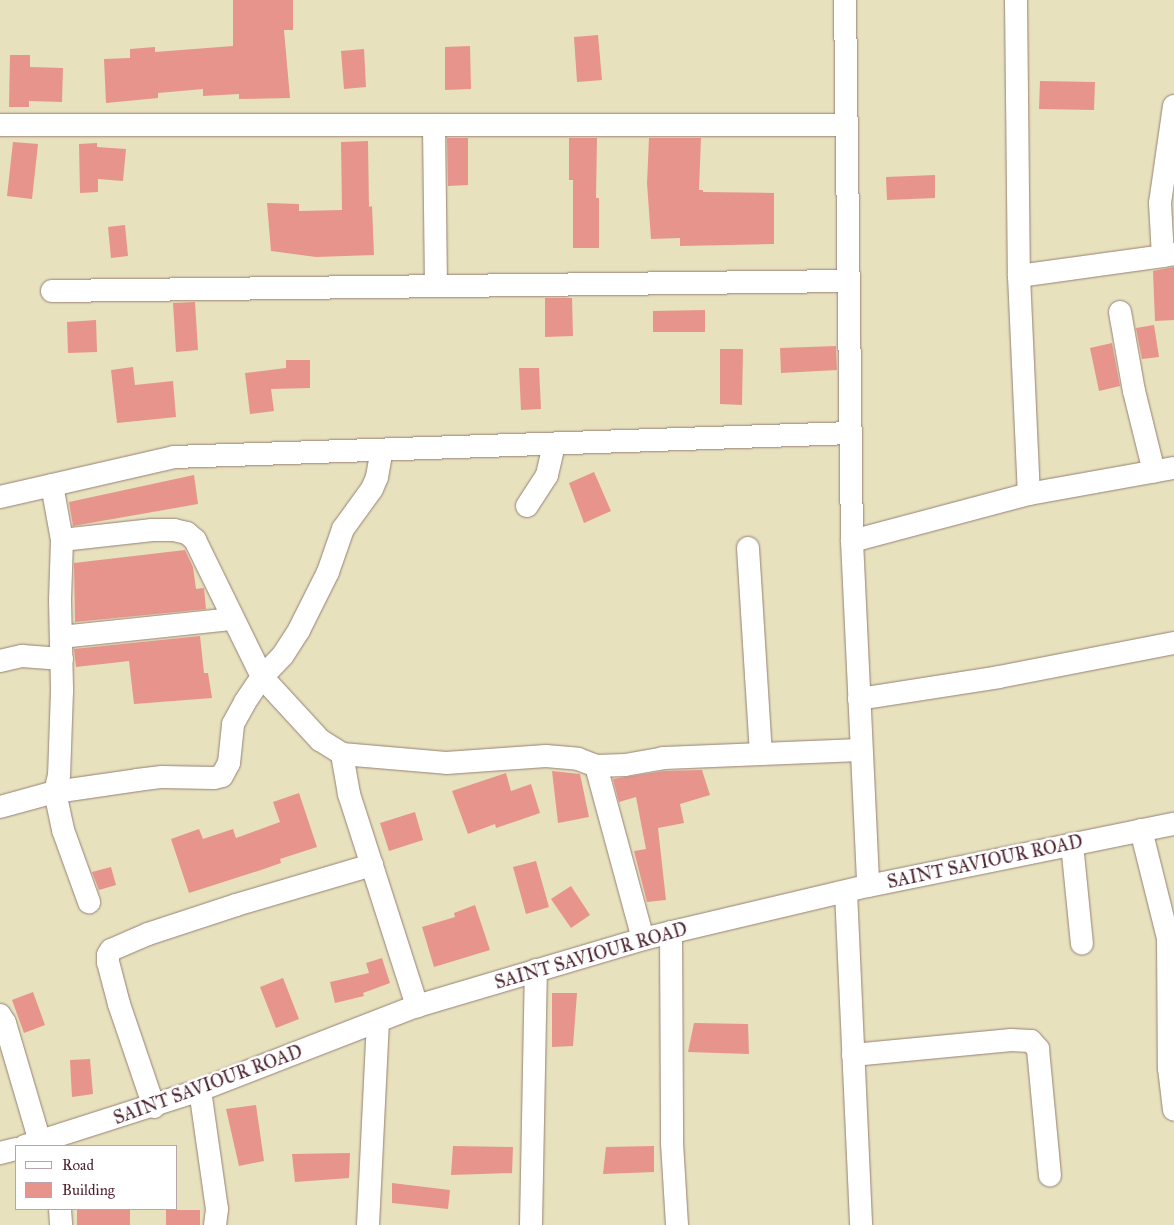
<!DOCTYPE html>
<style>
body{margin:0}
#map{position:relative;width:1174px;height:1225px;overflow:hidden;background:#e7e1be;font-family:"IM FELL Great Primer",serif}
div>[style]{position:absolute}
.building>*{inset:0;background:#e7948d}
.roads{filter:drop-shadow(0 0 1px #988074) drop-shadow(0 0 1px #988074)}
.minor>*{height:22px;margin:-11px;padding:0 11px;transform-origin:11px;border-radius:11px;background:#fff}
span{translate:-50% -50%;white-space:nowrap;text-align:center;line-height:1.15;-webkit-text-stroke:5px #fff;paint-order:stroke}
.street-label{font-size:18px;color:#4a1f2b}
.legend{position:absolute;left:15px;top:1145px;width:162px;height:65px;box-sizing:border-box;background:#fff;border:1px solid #b7a5aa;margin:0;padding:6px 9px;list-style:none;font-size:15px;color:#4a1f2b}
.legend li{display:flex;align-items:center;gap:10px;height:25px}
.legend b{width:25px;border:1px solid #b7a5aa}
</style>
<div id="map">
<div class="building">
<i style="clip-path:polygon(233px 0,293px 0,293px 30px,284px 30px,290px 98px,239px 99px,239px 94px,203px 96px,203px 89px,158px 93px,158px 98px,106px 103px,104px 59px,130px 58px,130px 49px,155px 47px,155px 52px,233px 46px)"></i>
<i style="clip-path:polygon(598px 35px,602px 80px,577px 82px,574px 37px)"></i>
<i style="clip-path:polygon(470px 46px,471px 89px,445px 90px,445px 47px)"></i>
<i style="clip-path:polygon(364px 49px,366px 87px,344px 89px,341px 51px)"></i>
<i style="clip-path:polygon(10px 55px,30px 55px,30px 67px,63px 68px,62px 102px,29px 101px,29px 107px,9px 107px)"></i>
<i style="clip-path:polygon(1040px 81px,1095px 82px,1094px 110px,1039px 109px)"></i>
<i style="clip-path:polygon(447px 138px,468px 138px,468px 185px,448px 186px)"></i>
<i style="clip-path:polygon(569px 138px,597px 138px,596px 198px,599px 198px,599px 248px,573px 248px,573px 180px,569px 180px)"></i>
<i style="clip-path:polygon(649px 138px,701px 138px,699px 190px,703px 190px,703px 192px,774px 193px,774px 244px,680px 246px,680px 238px,651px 239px,647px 183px)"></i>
<i style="clip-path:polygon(368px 141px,369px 207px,372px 206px,374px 255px,316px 257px,271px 251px,267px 203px,299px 204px,299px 211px,342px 210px,341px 142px)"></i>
<i style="clip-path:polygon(13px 142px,38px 144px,32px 199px,7px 196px)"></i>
<i style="clip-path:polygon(97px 143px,97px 147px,126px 149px,123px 181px,98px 179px,98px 192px,80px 193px,79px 144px)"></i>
<i style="clip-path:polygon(935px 175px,935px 198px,887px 200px,886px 177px)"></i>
<i style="clip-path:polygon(125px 225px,128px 256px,111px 258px,108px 227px)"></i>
<i style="clip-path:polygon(1174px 267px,1174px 320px,1155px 321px,1153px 271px)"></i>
<i style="clip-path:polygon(545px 298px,572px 298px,573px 336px,545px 337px)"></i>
<i style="clip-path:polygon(195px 302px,198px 350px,176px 352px,173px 303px)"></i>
<i style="clip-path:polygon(705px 310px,705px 332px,653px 332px,653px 311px)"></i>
<i style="clip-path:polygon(96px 320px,97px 352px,68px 353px,67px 322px)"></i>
<i style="clip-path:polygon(1154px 325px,1159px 357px,1142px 359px,1136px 328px)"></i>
<i style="clip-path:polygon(1112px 343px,1120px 386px,1099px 391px,1090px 348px)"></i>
<i style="clip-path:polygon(836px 346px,837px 370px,781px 373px,780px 348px)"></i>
<i style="clip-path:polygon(720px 349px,743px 349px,742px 405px,720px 404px)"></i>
<i style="clip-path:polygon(286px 360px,310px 360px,310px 388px,271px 389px,274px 411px,250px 414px,245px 373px,286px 368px)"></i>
<i style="clip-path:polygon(133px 367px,135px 385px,173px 381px,176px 417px,117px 423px,111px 370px)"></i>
<i style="clip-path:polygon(519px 368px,539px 368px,541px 409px,521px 410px)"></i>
<i style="clip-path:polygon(594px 472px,611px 511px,584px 523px,569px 483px)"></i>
<i style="clip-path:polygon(194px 475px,198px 504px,73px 526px,69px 502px)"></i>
<i style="clip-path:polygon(185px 550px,193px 567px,196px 589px,204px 588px,206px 609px,75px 622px,74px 563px)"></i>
<i style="clip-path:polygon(200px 636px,204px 673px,208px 673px,212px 698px,134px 704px,129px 661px,76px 667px,74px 649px)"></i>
<i style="clip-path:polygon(702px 770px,710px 795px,680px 804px,684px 823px,658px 828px,666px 900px,647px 902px,634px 851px,646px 849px,636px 797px,619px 802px,613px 779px,664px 771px)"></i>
<i style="clip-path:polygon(552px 771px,580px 774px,589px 817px,558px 823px)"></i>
<i style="clip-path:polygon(506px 773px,511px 791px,531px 784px,540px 813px,496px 828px,495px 824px,468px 834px,452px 791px)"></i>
<i style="clip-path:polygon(299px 793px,317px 847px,280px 859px,281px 863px,261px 870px,189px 893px,171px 839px,199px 829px,203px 839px,233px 829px,236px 838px,280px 822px,273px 802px)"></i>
<i style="clip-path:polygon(415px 812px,423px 840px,389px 851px,380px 823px)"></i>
<i style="clip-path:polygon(536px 861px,549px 907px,526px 914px,513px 867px)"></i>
<i style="clip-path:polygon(111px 867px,116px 885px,99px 890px,92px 872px)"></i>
<i style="clip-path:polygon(571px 886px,590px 915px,571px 928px,551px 899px)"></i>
<i style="clip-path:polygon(475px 905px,490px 950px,434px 967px,422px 927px,455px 917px,454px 913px)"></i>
<i style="clip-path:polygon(382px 958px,390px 983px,363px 993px,364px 996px,335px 1003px,330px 982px,369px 973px,366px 963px)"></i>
<i style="clip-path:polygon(283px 978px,299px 1019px,276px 1028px,260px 987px)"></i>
<i style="clip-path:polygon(33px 992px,45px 1025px,24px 1033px,12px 1000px)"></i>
<i style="clip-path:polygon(552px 993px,577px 993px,573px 1046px,552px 1047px)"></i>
<i style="clip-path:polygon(694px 1023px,748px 1024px,749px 1054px,688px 1052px)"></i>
<i style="clip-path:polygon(90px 1059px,93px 1094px,72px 1097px,70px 1060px)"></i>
<i style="clip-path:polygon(256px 1105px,264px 1161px,239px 1166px,226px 1109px)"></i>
<i style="clip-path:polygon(453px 1146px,513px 1147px,512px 1173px,451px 1175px)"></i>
<i style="clip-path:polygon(654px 1146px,654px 1172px,603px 1174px,606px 1147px)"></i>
<i style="clip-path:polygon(350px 1153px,349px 1178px,295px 1182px,292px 1154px)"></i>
<i style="clip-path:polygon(392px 1183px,450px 1190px,448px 1209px,392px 1203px)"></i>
<i style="clip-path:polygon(130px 1209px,130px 1225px,77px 1225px,77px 1210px)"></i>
<i style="clip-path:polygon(166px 1210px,200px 1210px,200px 1225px,166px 1225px)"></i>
</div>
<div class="roads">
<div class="minor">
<i style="left:845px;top:0;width:541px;rotate:89.26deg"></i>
<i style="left:852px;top:541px;width:345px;rotate:87.3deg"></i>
<i style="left:1016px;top:0;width:276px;rotate:89.4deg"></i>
<i style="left:1019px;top:276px;width:218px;rotate:87.4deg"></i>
<i style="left:1174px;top:106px;width:98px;rotate:98.2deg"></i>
<i style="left:1160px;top:203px;width:53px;rotate:86.8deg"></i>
<i style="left:1163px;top:256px;width:11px;rotate:-10deg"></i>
<i style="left:0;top:125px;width:845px"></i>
<i style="left:434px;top:125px;width:161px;rotate:89.3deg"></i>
<i style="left:1019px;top:276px;width:145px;rotate:-7.9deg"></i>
<i style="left:52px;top:291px;width:795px;rotate:-0.72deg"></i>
<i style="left:1120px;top:312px;width:80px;rotate:80deg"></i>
<i style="left:1134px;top:391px;width:83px;rotate:76.1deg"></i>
<i style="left:52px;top:485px;width:56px;rotate:79.7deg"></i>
<i style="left:62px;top:540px;width:60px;rotate:91.9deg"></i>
<i style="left:60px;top:600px;width:91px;rotate:88.7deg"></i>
<i style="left:62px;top:691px;width:84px;rotate:92deg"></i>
<i style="left:59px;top:775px;width:17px;rotate:103deg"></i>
<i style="left:55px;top:792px;width:39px;rotate:78deg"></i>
<i style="left:63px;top:830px;width:77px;rotate:70.1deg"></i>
<i style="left:0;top:497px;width:179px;rotate:-12.9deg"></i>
<i style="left:174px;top:457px;width:677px;rotate:-2.03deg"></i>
<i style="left:527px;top:506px;width:37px;rotate:-57deg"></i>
<i style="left:547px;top:475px;width:32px;rotate:-77deg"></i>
<i style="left:62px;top:540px;width:91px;rotate:-6.3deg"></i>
<i style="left:152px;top:530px;width:22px"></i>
<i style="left:174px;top:530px;width:13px;rotate:13deg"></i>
<i style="left:187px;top:533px;width:11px;rotate:41deg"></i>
<i style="left:195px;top:540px;width:153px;rotate:63.9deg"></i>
<i style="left:262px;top:677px;width:86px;rotate:47.4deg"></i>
<i style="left:320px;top:740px;width:26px;rotate:32deg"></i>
<i style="left:342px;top:754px;width:104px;rotate:4.9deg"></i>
<i style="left:446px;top:763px;width:100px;rotate:-4deg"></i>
<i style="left:546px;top:756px;width:32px;rotate:5deg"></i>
<i style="left:578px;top:759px;width:19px;rotate:21deg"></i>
<i style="left:596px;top:766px;width:29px;rotate:-2deg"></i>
<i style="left:625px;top:765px;width:39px;rotate:-10deg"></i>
<i style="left:663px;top:758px;width:198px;rotate:-2.3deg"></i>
<i style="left:852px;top:541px;width:183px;rotate:-14.9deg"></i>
<i style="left:1029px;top:494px;width:147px;rotate:-10.2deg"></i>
<i style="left:748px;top:548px;width:206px;rotate:86.4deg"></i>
<i style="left:61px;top:637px;width:173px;rotate:-6deg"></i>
<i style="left:0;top:661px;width:23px;rotate:-13deg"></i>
<i style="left:22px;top:656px;width:40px;rotate:4.3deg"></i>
<i style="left:859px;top:699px;width:142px;rotate:-8.9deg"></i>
<i style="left:999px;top:677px;width:178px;rotate:-11deg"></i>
<i style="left:342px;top:754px;width:41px;rotate:80.1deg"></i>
<i style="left:349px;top:794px;width:223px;rotate:72.2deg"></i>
<i style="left:596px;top:766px;width:179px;rotate:74.8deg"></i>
<i style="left:0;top:807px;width:57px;rotate:-15.3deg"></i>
<i style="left:55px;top:792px;width:83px;rotate:-8.3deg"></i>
<i style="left:137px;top:780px;width:25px;rotate:-7deg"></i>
<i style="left:162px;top:777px;width:52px;rotate:1.1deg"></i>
<i style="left:214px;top:778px;width:8px;rotate:-14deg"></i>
<i style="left:222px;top:776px;width:15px;rotate:-62deg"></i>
<i style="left:229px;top:763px;width:39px;rotate:-84deg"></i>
<i style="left:233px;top:724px;width:25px;rotate:-61deg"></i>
<i style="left:245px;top:702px;width:30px;rotate:-56deg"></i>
<i style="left:262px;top:677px;width:30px;rotate:-46deg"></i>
<i style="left:283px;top:655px;width:30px;rotate:-57deg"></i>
<i style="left:299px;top:630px;width:65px;rotate:-63.4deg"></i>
<i style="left:328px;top:572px;width:46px;rotate:-70.8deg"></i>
<i style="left:343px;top:529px;width:49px;rotate:-54.1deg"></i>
<i style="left:372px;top:489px;width:13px;rotate:-67deg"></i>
<i style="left:377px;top:477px;width:27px;rotate:-80deg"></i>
<i style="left:1141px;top:830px;width:111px;rotate:76deg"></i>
<i style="left:1168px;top:938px;width:130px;rotate:89.6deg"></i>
<i style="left:1169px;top:1068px;width:42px;rotate:83.2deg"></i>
<i style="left:1072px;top:844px;width:100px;rotate:84.3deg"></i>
<i style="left:846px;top:892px;width:333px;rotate:87.4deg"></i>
<i style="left:671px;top:932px;width:211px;rotate:89.7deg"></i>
<i style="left:672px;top:1143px;width:82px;rotate:86.5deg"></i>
<i style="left:0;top:1015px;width:9px;rotate:58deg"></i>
<i style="left:5px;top:1023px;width:124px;rotate:73.6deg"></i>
<i style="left:853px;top:1055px;width:159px;rotate:-5.4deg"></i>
<i style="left:1011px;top:1040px;width:20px;rotate:3deg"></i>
<i style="left:1031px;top:1041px;width:11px;rotate:49deg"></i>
<i style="left:1038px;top:1049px;width:127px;rotate:84.6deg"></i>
<i style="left:200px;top:1090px;width:120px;rotate:81.9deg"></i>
<i style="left:217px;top:1209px;width:16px;rotate:97deg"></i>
<i style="left:154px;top:1107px;width:109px;rotate:-108.8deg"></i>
<i style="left:119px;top:1004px;width:43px;rotate:-104.7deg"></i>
<i style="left:108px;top:962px;width:7px;rotate:-90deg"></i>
<i style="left:108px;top:955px;width:6px;rotate:-59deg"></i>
<i style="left:111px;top:950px;width:40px;rotate:-23.4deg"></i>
<i style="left:148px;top:934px;width:93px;rotate:-18.2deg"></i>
<i style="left:236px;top:905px;width:142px;rotate:-16.4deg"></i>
<i style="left:25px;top:1146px;width:184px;rotate:-17.7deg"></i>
<i style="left:200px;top:1090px;width:233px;rotate:-21.2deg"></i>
<i style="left:417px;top:1006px;width:236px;rotate:-16.5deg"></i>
<i style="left:643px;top:939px;width:231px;rotate:-13.3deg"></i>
<i style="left:868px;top:886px;width:312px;rotate:-11.5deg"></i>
<i style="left:0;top:1153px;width:16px;rotate:-14deg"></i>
<i style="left:60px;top:1209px;width:16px;rotate:86deg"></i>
<i style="left:368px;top:1225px;width:202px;rotate:-87.2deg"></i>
<i style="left:531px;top:1225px;width:255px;rotate:-88.9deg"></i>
</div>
</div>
<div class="street-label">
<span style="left:985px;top:862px;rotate:-12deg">SAINT SAVIOUR ROAD</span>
<span style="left:591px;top:956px;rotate:-16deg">SAINT SAVIOUR ROAD</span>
<span style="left:208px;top:1085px;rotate:-20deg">SAINT SAVIOUR ROAD</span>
</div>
<ul class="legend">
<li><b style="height:6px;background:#fff"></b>Road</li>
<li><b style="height:14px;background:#e7948d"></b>Building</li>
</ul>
</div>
